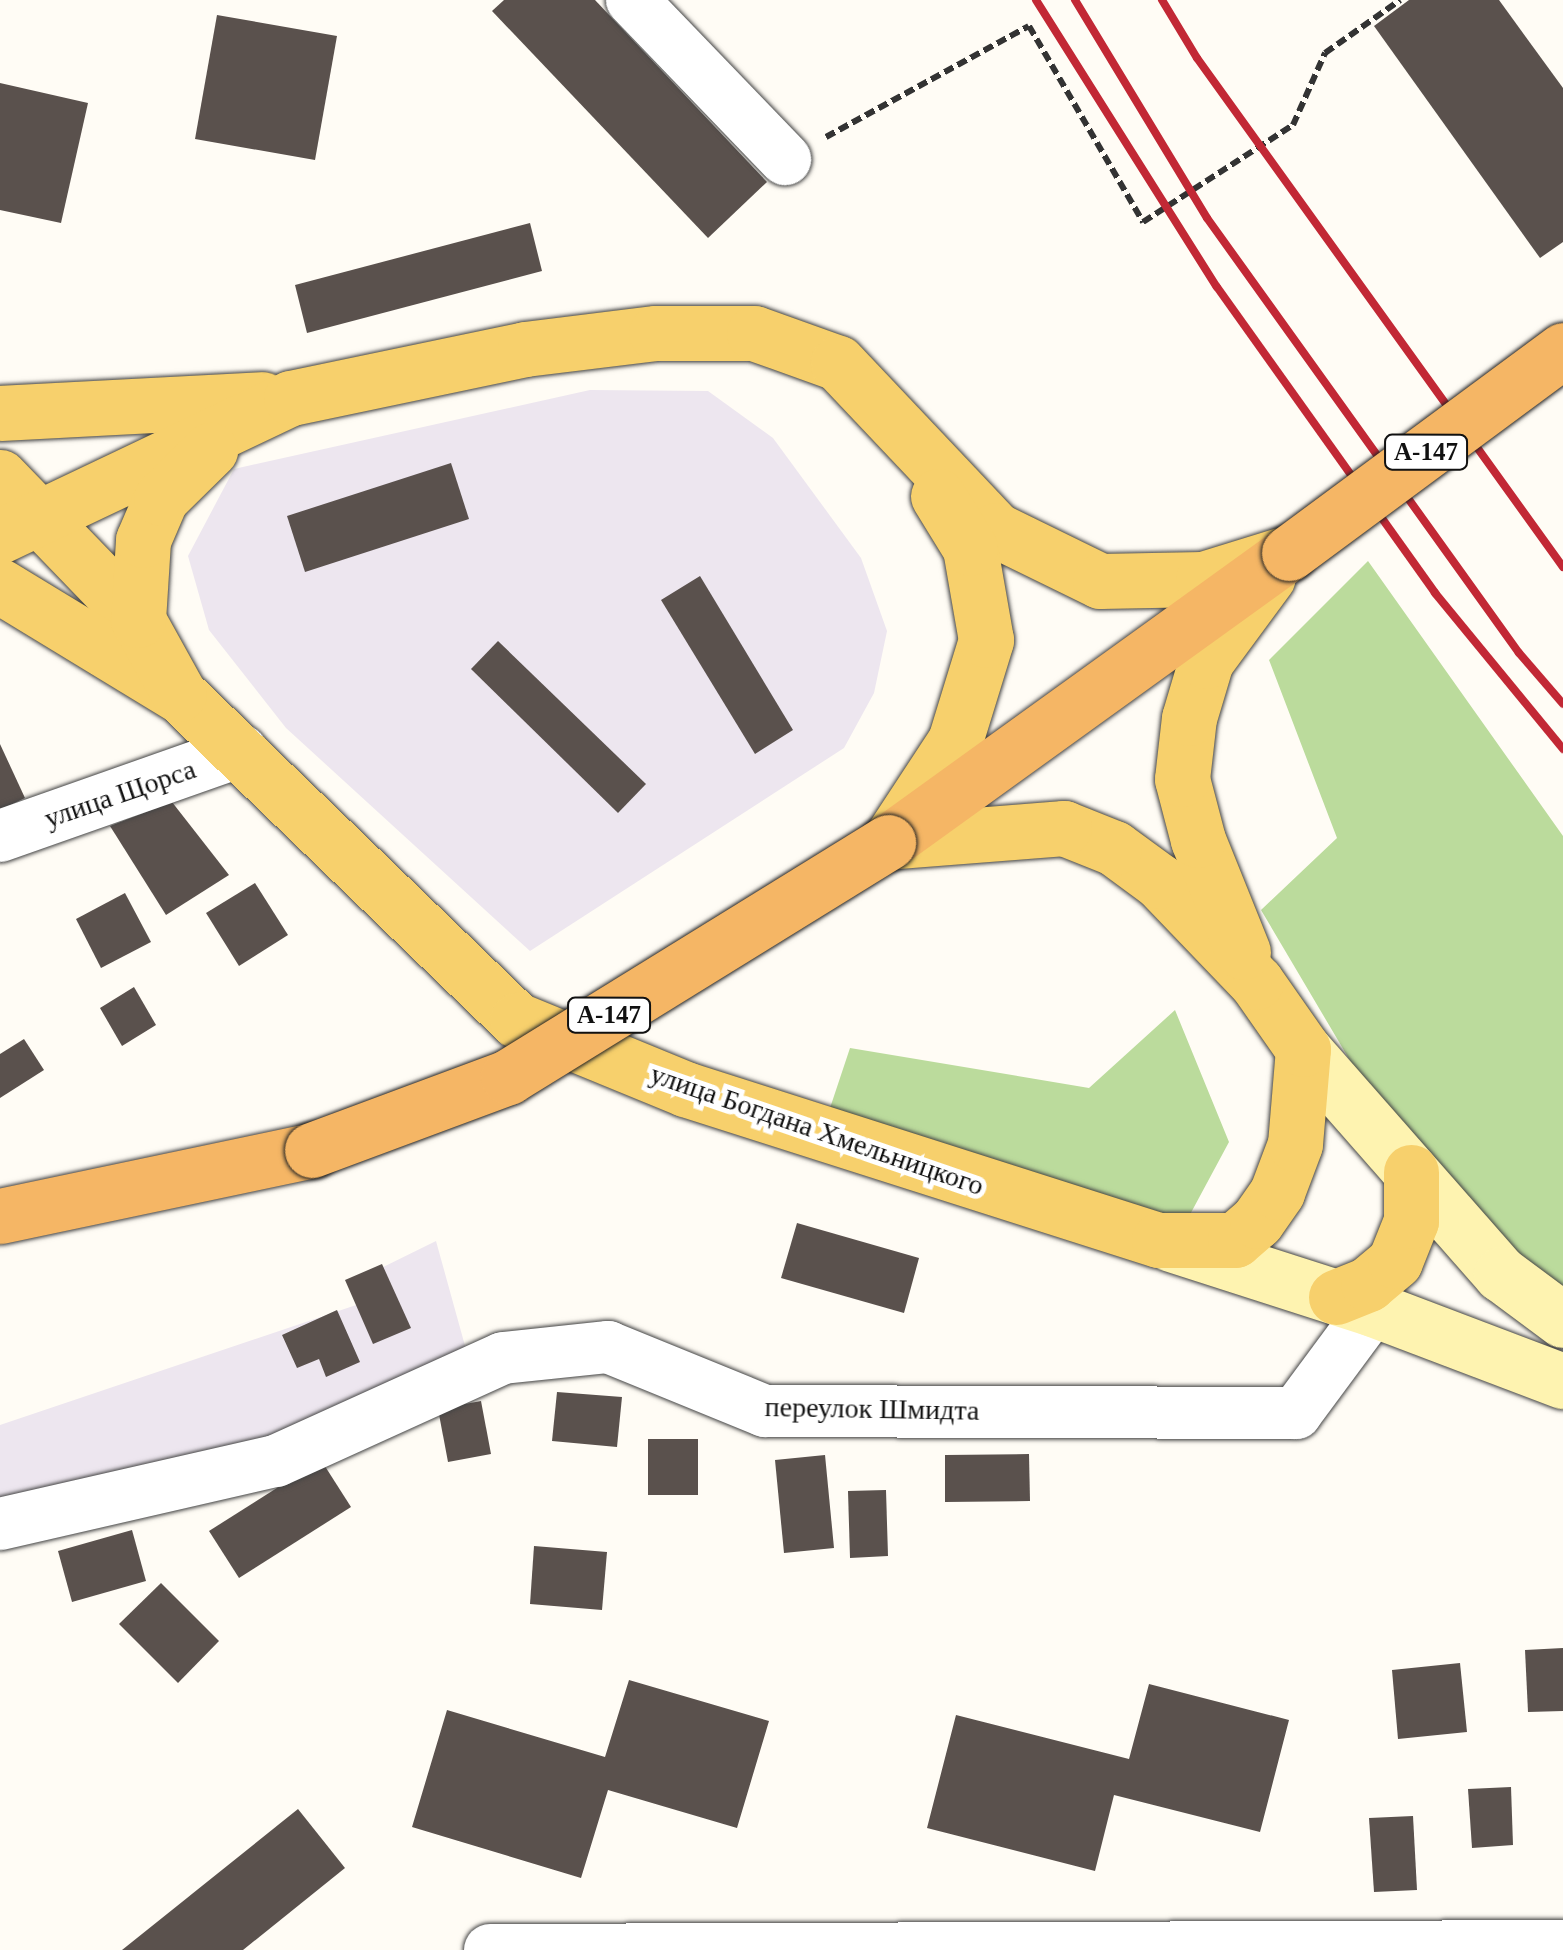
<!DOCTYPE html>
<meta charset="utf-8">
<style>
body{margin:0}
#map{position:relative;width:1563px;height:1950px;overflow:hidden;background:#fffcf5;font-family:"Times New Roman",serif}
div>[style]{position:absolute}
.industrial>*{inset:0;background:#ede6ef}
.forest>*{inset:0;background:#bbdb9c}
.building>*{inset:0;background:#5a514d}
.path>*{height:6px;margin-top:-3px;transform-origin:0;background:repeating-linear-gradient(90deg,#333 0 10px,transparent 0 15px)}
.roads{filter:drop-shadow(0 0 2px #444) drop-shadow(0 0 2px #444)}
.minor>*{height:52px;margin:-26px;padding:0 26px;transform-origin:26px;border-radius:26px;background:#fff}
.secondary>*{height:55px;margin:-27.5px;padding:0 27.5px;transform-origin:27.5px;border-radius:27.5px;background:#fef3b0}
.primary>*{height:55px;margin:-27.5px;padding:0 27.5px;transform-origin:27.5px;border-radius:27.5px;background:#f7d06c}
.trunk>*{height:55px;margin:-27.5px;padding:0 27.5px;transform-origin:27.5px;border-radius:27.5px;background:#f5b665}
.rail>*{height:8px;margin:-4px;padding:0 4px;transform-origin:4px;border-radius:4px;background:#c22835}
.bridges{filter:drop-shadow(0 0 2px #222) drop-shadow(0 0 2px #222)}
.trunk-bridge>*{height:55px;margin:-27.5px;padding:0 27.5px;transform-origin:27.5px;border-radius:27.5px;background:#f5b665}
span{translate:-50% -50%;white-space:nowrap;text-align:center;line-height:1.15;-webkit-text-stroke:10px #fff;paint-order:stroke}
.shield-label span{padding:2px 8px;background:#fff;border:2px solid;border-radius:8px;-webkit-text-stroke-width:0}
.shield-label{font-size:25px;color:#111;font-weight:700}
.street-label{font-size:28px;color:#111}
</style>
<div id="map">
<div class="industrial">
<i style="clip-path:polygon(590px 390px,708px 391px,773px 438px,861px 558px,887px 631px,874px 693px,844px 748px,530px 951px,286px 728px,209px 630px,188px 556px,234px 469px)"></i>
<i style="clip-path:polygon(436px 1241px,467px 1353px,276px 1435px,0 1504px,0 1425px,371px 1300px,367px 1275px)"></i>
</div>
<div class="forest">
<i style="clip-path:polygon(1368px 561px,1563px 836px,1563px 1294px,1509px 1255px,1355px 1069px,1261px 910px,1337px 838px,1269px 660px)"></i>
<i style="clip-path:polygon(1175px 1010px,1229px 1142px,1186px 1222px,825px 1123px,850px 1048px,1089px 1088px)"></i>
</div>
<div class="building">
<i style="clip-path:polygon(504px 0,595px 0,767px 182px,708px 238px,492px 11px)"></i>
<i style="clip-path:polygon(1409px 0,1499px 0,1563px 88px,1563px 242px,1540px 258px,1374px 26px)"></i>
<i style="clip-path:polygon(217px 15px,337px 36px,315px 160px,195px 139px)"></i>
<i style="clip-path:polygon(0 83px,88px 103px,61px 223px,0 210px)"></i>
<i style="clip-path:polygon(530px 223px,542px 271px,307px 333px,295px 285px)"></i>
<i style="clip-path:polygon(451px 463px,469px 519px,305px 572px,287px 516px)"></i>
<i style="clip-path:polygon(700px 576px,793px 730px,755px 754px,661px 600px)"></i>
<i style="clip-path:polygon(498px 641px,646px 784px,618px 813px,471px 669px)"></i>
<i style="clip-path:polygon(0 744px,25px 798px,0 810px)"></i>
<i style="clip-path:polygon(172px 802px,229px 875px,166px 915px,110px 826px)"></i>
<i style="clip-path:polygon(255px 883px,288px 935px,239px 966px,206px 913px)"></i>
<i style="clip-path:polygon(125px 893px,151px 942px,101px 968px,76px 919px)"></i>
<i style="clip-path:polygon(134px 987px,156px 1025px,122px 1046px,100px 1008px)"></i>
<i style="clip-path:polygon(24px 1039px,44px 1070px,0 1098px,0 1054px)"></i>
<i style="clip-path:polygon(797px 1223px,919px 1258px,904px 1313px,781px 1278px)"></i>
<i style="clip-path:polygon(382px 1264px,411px 1328px,373px 1344px,345px 1280px)"></i>
<i style="clip-path:polygon(337px 1310px,360px 1362px,326px 1377px,319px 1359px,297px 1368px,282px 1335px)"></i>
<i style="clip-path:polygon(557px 1392px,622px 1397px,617px 1447px,552px 1441px)"></i>
<i style="clip-path:polygon(481px 1401px,491px 1454px,448px 1462px,438px 1409px)"></i>
<i style="clip-path:polygon(648px 1439px,698px 1439px,698px 1495px,648px 1495px)"></i>
<i style="clip-path:polygon(1029px 1454px,1030px 1501px,945px 1502px,945px 1455px)"></i>
<i style="clip-path:polygon(825px 1455px,834px 1548px,784px 1553px,775px 1460px)"></i>
<i style="clip-path:polygon(321px 1460px,351px 1507px,239px 1578px,209px 1531px)"></i>
<i style="clip-path:polygon(886px 1490px,888px 1556px,850px 1558px,848px 1491px)"></i>
<i style="clip-path:polygon(132px 1530px,146px 1581px,72px 1602px,58px 1551px)"></i>
<i style="clip-path:polygon(534px 1546px,607px 1552px,602px 1610px,530px 1604px)"></i>
<i style="clip-path:polygon(161px 1583px,219px 1641px,178px 1683px,119px 1624px)"></i>
<i style="clip-path:polygon(1563px 1648px,1563px 1711px,1528px 1712px,1525px 1650px)"></i>
<i style="clip-path:polygon(1460px 1663px,1467px 1732px,1398px 1739px,1392px 1670px)"></i>
<i style="clip-path:polygon(629px 1680px,769px 1721px,737px 1828px,608px 1790px,581px 1878px,412px 1827px,447px 1710px,605px 1757px)"></i>
<i style="clip-path:polygon(1149px 1684px,1289px 1720px,1260px 1832px,1114px 1795px,1095px 1871px,927px 1828px,956px 1715px,1129px 1759px)"></i>
<i style="clip-path:polygon(1511px 1787px,1513px 1845px,1472px 1848px,1468px 1789px)"></i>
<i style="clip-path:polygon(298px 1809px,345px 1868px,243px 1950px,122px 1950px)"></i>
<i style="clip-path:polygon(1413px 1816px,1417px 1890px,1374px 1892px,1369px 1818px)"></i>
</div>
<div class="path">
<i style="left:826px;top:137px;width:231px;rotate:-28.7deg"></i>
<i style="left:1029px;top:26px;width:227px;rotate:59.8deg"></i>
<i style="left:1143px;top:222px;width:179px;rotate:-32.9deg"></i>
<i style="left:1293px;top:125px;width:79px;rotate:-66deg"></i>
<i style="left:1325px;top:53px;width:92px;rotate:-35.2deg"></i>
</div>
<div class="roads">
<div class="minor">
<i style="left:632px;top:0;width:221px;rotate:46.1deg"></i>
<i style="left:0;top:836px;width:256px;rotate:-19.4deg"></i>
<i style="left:0;top:1524px;width:283px;rotate:-12.9deg"></i>
<i style="left:276px;top:1461px;width:249px;rotate:-24.4deg"></i>
<i style="left:503px;top:1358px;width:106px;rotate:-6deg"></i>
<i style="left:608px;top:1347px;width:170px;rotate:22.2deg"></i>
<i style="left:765px;top:1411px;width:531px;rotate:0.22deg"></i>
<i style="left:1296px;top:1413px;width:129px;rotate:-53.5deg"></i>
<i style="left:490px;top:1950px;width:1073px;rotate:-0.21deg"></i>
</div>
<div class="secondary">
<i style="left:1303px;top:1049px;width:300px;rotate:48.7deg"></i>
<i style="left:1501px;top:1274px;width:77px;rotate:36.6deg"></i>
<i style="left:1171px;top:1244px;width:212px;rotate:17.8deg"></i>
<i style="left:1373px;top:1309px;width:203px;rotate:20.8deg"></i>
</div>
<div class="primary">
<i style="left:0;top:413px;width:263px;rotate:-3deg"></i>
<i style="left:0;top:477px;width:199px;rotate:46deg"></i>
<i style="left:0;top:536px;width:322px;rotate:-25.4deg"></i>
<i style="left:291px;top:398px;width:239px;rotate:-11.8deg"></i>
<i style="left:525px;top:349px;width:132px;rotate:-7deg"></i>
<i style="left:656px;top:333px;width:98px"></i>
<i style="left:754px;top:333px;width:89px;rotate:19.7deg"></i>
<i style="left:838px;top:363px;width:230px;rotate:46.6deg"></i>
<i style="left:996px;top:530px;width:116px;rotate:26.1deg"></i>
<i style="left:1100px;top:581px;width:103px;rotate:-1.1deg"></i>
<i style="left:1203px;top:579px;width:82px;rotate:-17.1deg"></i>
<i style="left:0;top:586px;width:212px;rotate:31.3deg"></i>
<i style="left:181px;top:696px;width:467px;rotate:44deg"></i>
<i style="left:517px;top:1020px;width:182px;rotate:22.3deg"></i>
<i style="left:685px;top:1089px;width:497px;rotate:17.7deg"></i>
<i style="left:1159px;top:1240px;width:76px"></i>
<i style="left:1235px;top:1240px;width:29px;rotate:-41deg"></i>
<i style="left:1257px;top:1221px;width:35px;rotate:-55deg"></i>
<i style="left:1277px;top:1192px;width:51px;rotate:-69.4deg"></i>
<i style="left:1295px;top:1144px;width:95px;rotate:-85.2deg"></i>
<i style="left:1303px;top:1049px;width:82px;rotate:-125deg"></i>
<i style="left:1256px;top:982px;width:140px;rotate:-133.8deg"></i>
<i style="left:1159px;top:881px;width:56px;rotate:-143.7deg"></i>
<i style="left:1114px;top:848px;width:54px;rotate:-158.2deg"></i>
<i style="left:1064px;top:828px;width:177px;rotate:175.5deg"></i>
<i style="left:179px;top:694px;width:85px;rotate:-119deg"></i>
<i style="left:138px;top:620px;width:80px;rotate:-86.4deg"></i>
<i style="left:143px;top:540px;width:46px;rotate:-66.8deg"></i>
<i style="left:161px;top:498px;width:69px;rotate:-44.4deg"></i>
<i style="left:890px;top:840px;width:118px;rotate:-56.7deg"></i>
<i style="left:955px;top:741px;width:106px;rotate:-72.9deg"></i>
<i style="left:986px;top:640px;width:93px;rotate:-99.9deg"></i>
<i style="left:970px;top:548px;width:61px;rotate:-121.6deg"></i>
<i style="left:1243px;top:952px;width:121px;rotate:-111.9deg"></i>
<i style="left:1198px;top:840px;width:63px;rotate:-104.7deg"></i>
<i style="left:1182px;top:779px;width:61px;rotate:-83.5deg"></i>
<i style="left:1189px;top:718px;width:59px;rotate:-73.4deg"></i>
<i style="left:1206px;top:661px;width:104px;rotate:-53.6deg"></i>
<i style="left:1336px;top:1297px;width:35px;rotate:-22deg"></i>
<i style="left:1368px;top:1284px;width:35px;rotate:-40deg"></i>
<i style="left:1395px;top:1261px;width:43px;rotate:-68.2deg"></i>
<i style="left:1411px;top:1221px;width:49px;rotate:-90deg"></i>
</div>
<div class="trunk">
<i style="left:888px;top:842px;width:494px;rotate:-35.8deg"></i>
<i style="left:0;top:1216px;width:319px;rotate:-11.9deg"></i>
</div>
</div>
<div class="rail">
<i style="left:1036px;top:0;width:339px;rotate:57.8deg"></i>
<i style="left:1217px;top:287px;width:376px;rotate:54.5deg"></i>
<i style="left:1435px;top:593px;width:202px;rotate:50.6deg"></i>
<i style="left:1075px;top:0;width:255px;rotate:58.8deg"></i>
<i style="left:1207px;top:218px;width:535px;rotate:54.35deg"></i>
<i style="left:1519px;top:653px;width:67px;rotate:49.2deg"></i>
<i style="left:1162px;top:0;width:68px;rotate:58.9deg"></i>
<i style="left:1197px;top:58px;width:627px;rotate:54.28deg"></i>
</div>
<div class="bridges">
<div class="trunk-bridge">
<i style="left:1289px;top:553px;width:341px;rotate:-36.5deg"></i>
<i style="left:312px;top:1150px;width:209px;rotate:-20.4deg"></i>
<i style="left:508px;top:1077px;width:447px;rotate:-31.7deg"></i>
</div>
</div>
<div class="shield-label">
<span style="left:1426px;top:452px">А-147</span>
<span style="left:609px;top:1015px">А-147</span>
</div>
<div class="street-label">
<span style="left:120px;top:794px;rotate:-19deg">улица Щорса</span>
<span style="left:817px;top:1130px;rotate:19deg">улица Богдана Хмельницкого</span>
<span style="left:872px;top:1409px;rotate:1deg">переулок Шмидта</span>
</div>
</div>
